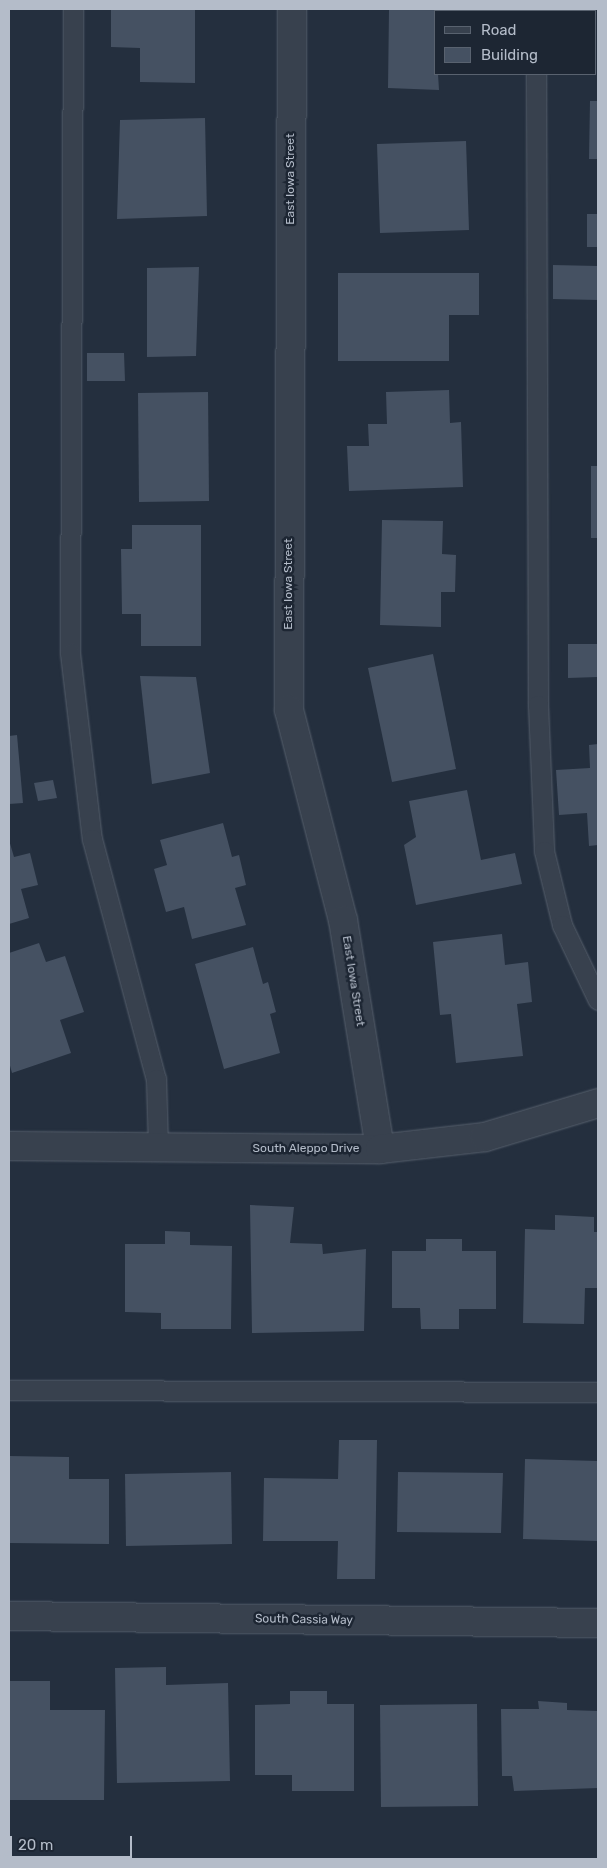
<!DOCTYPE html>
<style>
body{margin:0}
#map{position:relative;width:607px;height:1868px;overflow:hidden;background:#242f3e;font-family:Rubik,sans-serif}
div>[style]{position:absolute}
.building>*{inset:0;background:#455162}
.roads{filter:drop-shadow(0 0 1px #565f6c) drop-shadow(0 0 1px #565f6c)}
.lane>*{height:19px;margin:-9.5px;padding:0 9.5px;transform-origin:9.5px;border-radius:9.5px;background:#38414e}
.street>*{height:28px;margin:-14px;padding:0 14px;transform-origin:14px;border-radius:14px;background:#38414e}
span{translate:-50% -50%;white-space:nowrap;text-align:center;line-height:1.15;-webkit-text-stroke:5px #1d2633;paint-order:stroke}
.street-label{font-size:12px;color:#b4bcc9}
.frame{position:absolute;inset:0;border:10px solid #b4bcc9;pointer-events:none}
.legend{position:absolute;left:434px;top:10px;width:162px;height:65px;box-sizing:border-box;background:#1d2633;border:1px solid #59626f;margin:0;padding:6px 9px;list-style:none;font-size:15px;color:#b4bcc9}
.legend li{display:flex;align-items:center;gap:10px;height:25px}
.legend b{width:25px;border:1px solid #59626f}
.scale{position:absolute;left:10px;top:1836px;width:122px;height:22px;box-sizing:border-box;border:2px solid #b4bcc9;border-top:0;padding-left:6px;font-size:15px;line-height:18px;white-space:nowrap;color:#b4bcc9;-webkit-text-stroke:4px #1d2633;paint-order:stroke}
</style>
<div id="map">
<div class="building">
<i style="clip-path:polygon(111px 9px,195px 9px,195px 83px,140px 82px,140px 48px,111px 47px)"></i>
<i style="clip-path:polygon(389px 9px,488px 9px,488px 11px,436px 11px,436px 74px,438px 74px,439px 90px,388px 88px)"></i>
<i style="clip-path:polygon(590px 101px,598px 101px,598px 159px,589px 159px)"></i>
<i style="clip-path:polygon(205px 118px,207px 216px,117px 219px,120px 120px)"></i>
<i style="clip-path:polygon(466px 141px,469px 230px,380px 233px,377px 144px)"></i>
<i style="clip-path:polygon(587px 214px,598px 214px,598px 247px,587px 247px)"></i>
<i style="clip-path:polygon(553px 265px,598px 266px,598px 300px,553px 299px)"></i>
<i style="clip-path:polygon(199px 267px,196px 356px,147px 357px,147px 268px)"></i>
<i style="clip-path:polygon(338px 273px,479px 273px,479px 315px,449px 315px,449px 361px,338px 361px)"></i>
<i style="clip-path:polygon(87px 353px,124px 353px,125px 381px,87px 381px)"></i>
<i style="clip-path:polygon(449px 390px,450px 423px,461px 422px,463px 487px,349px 491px,347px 446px,369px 446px,368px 424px,387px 424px,386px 392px)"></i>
<i style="clip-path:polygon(208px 392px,209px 501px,139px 502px,138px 393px)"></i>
<i style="clip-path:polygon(591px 466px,598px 466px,598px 538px,591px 538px)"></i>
<i style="clip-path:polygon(382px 520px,443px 521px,442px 554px,456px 555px,455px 592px,441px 592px,441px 627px,380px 625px)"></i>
<i style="clip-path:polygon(132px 525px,201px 525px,201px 646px,141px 646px,141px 614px,122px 614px,121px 549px,132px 549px)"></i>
<i style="clip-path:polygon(568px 644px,598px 644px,598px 677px,568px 678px)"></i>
<i style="clip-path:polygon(433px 654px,456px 769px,392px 782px,368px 668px)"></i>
<i style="clip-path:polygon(140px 676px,196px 677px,210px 773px,152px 784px)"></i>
<i style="clip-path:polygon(17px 735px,23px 803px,9px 804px,9px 736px)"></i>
<i style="clip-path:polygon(598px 744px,598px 845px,589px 846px,587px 813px,559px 815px,556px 770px,590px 768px,589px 745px)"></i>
<i style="clip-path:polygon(53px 780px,57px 798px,38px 801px,34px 783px)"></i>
<i style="clip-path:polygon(467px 790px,481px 860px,515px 853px,522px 884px,416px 905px,404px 845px,416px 837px,409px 801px)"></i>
<i style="clip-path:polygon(223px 823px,232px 857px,239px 855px,246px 885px,235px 888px,246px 925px,192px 939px,184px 907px,166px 912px,154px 869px,167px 865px,160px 840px)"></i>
<i style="clip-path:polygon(9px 840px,14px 857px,30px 853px,38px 885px,21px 889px,29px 918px,9px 924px)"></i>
<i style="clip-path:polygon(502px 934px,505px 965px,528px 962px,532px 1002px,517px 1004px,523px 1056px,456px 1063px,451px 1014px,440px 1015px,433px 942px)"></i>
<i style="clip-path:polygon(39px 943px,46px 962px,65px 956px,84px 1012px,60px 1020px,71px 1053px,12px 1073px,9px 1062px,9px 953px)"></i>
<i style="clip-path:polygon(253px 947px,263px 984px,268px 982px,276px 1012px,270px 1014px,280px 1053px,224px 1069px,195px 964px)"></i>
<i style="clip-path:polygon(250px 1205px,294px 1207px,290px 1243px,322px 1244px,323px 1254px,366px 1249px,364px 1331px,252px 1333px)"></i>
<i style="clip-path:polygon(555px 1215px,594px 1217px,594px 1232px,598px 1232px,598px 1288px,585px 1288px,584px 1324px,523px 1323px,525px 1229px,555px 1230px)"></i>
<i style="clip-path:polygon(165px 1231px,190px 1232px,190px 1245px,232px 1246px,231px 1329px,161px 1329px,161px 1313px,125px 1312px,125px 1244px,165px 1244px)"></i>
<i style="clip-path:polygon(426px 1239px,462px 1239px,462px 1251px,496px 1251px,496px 1309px,459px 1309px,459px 1329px,421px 1329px,420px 1308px,392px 1308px,392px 1251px,426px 1251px)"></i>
<i style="clip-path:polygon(339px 1440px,377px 1440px,375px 1579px,337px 1579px,338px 1541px,263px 1541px,264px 1478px,338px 1479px)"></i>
<i style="clip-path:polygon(9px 1456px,69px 1457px,69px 1479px,109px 1479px,109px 1544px,9px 1543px)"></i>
<i style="clip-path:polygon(525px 1459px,598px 1461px,598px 1541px,523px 1539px)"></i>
<i style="clip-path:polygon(231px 1472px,232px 1544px,126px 1546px,125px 1474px)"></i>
<i style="clip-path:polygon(398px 1472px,503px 1473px,501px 1533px,397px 1532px)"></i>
<i style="clip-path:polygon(166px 1667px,166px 1685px,228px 1683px,230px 1781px,117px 1783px,115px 1668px)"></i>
<i style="clip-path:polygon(9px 1681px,50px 1681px,50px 1710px,105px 1710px,104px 1800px,9px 1800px)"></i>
<i style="clip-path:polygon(290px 1691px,327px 1691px,327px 1704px,354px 1704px,354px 1791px,292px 1791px,292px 1775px,255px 1775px,255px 1705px,290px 1704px)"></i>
<i style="clip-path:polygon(538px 1701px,567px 1703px,567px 1710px,598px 1711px,598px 1788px,514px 1791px,512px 1776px,502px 1776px,501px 1709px,539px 1709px)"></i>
<i style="clip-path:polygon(477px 1704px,478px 1806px,381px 1807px,380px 1705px)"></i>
</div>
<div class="roads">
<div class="lane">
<i style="left:73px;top:9px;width:644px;rotate:90.27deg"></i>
<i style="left:70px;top:653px;width:187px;rotate:83.3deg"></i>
<i style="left:92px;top:839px;width:248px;rotate:75.1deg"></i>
<i style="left:156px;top:1079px;width:69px;rotate:88.3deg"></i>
<i style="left:536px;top:11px;width:2px;rotate:-90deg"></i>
<i style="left:536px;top:74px;width:631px;rotate:89.82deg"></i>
<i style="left:538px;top:705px;width:146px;rotate:87.6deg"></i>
<i style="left:544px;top:851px;width:76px;rotate:76.3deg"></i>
<i style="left:562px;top:925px;width:83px;rotate:64.4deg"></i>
<i style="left:9px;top:1390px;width:589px;rotate:0.19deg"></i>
</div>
<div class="street">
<i style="left:292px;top:9px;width:701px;rotate:90.25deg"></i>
<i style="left:289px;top:710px;width:217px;rotate:75.6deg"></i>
<i style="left:343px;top:920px;width:232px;rotate:80.8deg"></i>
<i style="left:9px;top:1146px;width:371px;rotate:0.5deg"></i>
<i style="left:380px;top:1149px;width:106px;rotate:-6.5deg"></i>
<i style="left:485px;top:1137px;width:118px;rotate:-16.7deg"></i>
<i style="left:9px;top:1616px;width:589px;rotate:0.68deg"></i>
</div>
</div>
<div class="street-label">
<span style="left:291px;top:179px;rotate:-90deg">East Iowa Street</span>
<span style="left:289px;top:584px;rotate:-90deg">East Iowa Street</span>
<span style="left:353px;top:981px;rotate:81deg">East Iowa Street</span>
<span style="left:306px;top:1149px">South Aleppo Drive</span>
<span style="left:304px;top:1620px;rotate:1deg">South Cassia Way</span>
</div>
<div class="frame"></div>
<ul class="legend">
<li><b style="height:6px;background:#38414e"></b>Road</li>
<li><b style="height:14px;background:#455162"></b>Building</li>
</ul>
<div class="scale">20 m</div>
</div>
